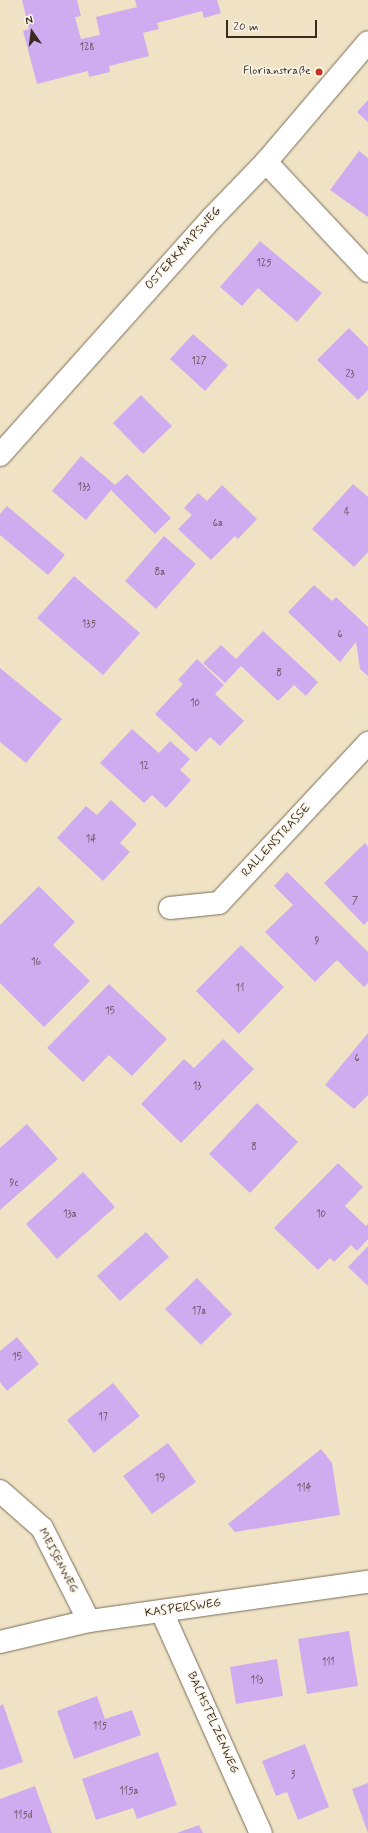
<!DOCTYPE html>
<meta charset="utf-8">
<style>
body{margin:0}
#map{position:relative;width:368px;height:1833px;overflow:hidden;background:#f0e3c5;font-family:Mynerve,sans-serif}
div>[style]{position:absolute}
.building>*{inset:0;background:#cfacef}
.roads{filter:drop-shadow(0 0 1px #7a6b58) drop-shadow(0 0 1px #7a6b58)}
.minor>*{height:22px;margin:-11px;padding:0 11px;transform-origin:11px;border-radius:11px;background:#fff}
.dots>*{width:11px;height:11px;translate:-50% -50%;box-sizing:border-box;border:2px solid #fbf7ec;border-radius:50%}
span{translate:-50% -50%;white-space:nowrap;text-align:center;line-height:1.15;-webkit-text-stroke:3px #fbf7ec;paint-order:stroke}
.number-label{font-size:10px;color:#604a52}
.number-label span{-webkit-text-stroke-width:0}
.poi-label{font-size:12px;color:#3b2a1e}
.right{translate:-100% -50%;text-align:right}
.street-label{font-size:12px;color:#3b2a1e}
.north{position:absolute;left:12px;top:12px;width:40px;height:40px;-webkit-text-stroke:3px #fbf7ec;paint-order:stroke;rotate:346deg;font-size:11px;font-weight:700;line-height:16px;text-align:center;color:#3b2a1e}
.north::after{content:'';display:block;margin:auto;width:14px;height:18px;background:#3b2a1e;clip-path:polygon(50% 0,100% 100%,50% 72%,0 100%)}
.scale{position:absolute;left:226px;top:20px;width:91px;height:18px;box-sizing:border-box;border:2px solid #3b2a1e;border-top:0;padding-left:5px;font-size:12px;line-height:14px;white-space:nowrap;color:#3b2a1e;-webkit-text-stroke:3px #fbf7ec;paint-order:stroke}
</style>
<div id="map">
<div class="building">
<i style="clip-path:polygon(22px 0,77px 0,81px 16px,75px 17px,81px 39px,100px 35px,96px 17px,137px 7px,135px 0,217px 0,221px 13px,204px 18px,202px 11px,157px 23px,159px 29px,143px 33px,149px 56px,109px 66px,110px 72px,89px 77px,88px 71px,37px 84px,23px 31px,29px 29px)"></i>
<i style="clip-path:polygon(368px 100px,368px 122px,357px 112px)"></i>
<i style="clip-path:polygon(359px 151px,368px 158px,368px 217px,330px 190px)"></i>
<i style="clip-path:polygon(260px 241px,322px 293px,297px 322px,258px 288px,242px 306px,220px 287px)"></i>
<i style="clip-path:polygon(349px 328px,368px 347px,368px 390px,358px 400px,317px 360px)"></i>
<i style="clip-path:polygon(193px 334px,228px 365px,205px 391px,170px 359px)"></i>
<i style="clip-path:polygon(141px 395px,172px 426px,143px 454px,113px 423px)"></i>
<i style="clip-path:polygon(81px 456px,115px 485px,127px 474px,171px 518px,155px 534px,111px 490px,86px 520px,52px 491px)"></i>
<i style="clip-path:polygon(353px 484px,368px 497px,368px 552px,354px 567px,312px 529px)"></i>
<i style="clip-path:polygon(222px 485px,257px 519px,238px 539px,235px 536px,211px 560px,178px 529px,192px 515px,184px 508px,198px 493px,207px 501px)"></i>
<i style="clip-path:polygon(7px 506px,65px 555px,48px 575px,0 535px,0 514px)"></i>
<i style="clip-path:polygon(164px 536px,196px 564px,156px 609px,125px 581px)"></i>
<i style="clip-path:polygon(74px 576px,140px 633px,103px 675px,37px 618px)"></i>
<i style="clip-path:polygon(314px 585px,332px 601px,336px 597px,368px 627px,368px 676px,360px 669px,356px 642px,340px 662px,288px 612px)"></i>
<i style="clip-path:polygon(263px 631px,318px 682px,306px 696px,294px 685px,278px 701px,241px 666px,225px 683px,203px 663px,221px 645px,236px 659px)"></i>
<i style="clip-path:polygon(197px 659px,224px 685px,215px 694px,244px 721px,220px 746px,210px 737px,196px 752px,155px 714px,183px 684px,178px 680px)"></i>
<i style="clip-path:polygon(0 668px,62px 719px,26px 763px,0 742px)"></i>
<i style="clip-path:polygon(132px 729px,159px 753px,170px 741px,190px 759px,180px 770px,191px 780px,166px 808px,152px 795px,144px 803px,100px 763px)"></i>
<i style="clip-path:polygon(111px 800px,137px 824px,120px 843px,130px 852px,103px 881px,57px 838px,86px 806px,97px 815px)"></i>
<i style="clip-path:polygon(365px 843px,368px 847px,368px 921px,364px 925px,324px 883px)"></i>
<i style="clip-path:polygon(287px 872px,368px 952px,368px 983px,364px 987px,337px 960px,315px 982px,265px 932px,293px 905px,274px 886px)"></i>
<i style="clip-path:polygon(39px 886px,75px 922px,53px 945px,90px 981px,44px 1027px,0 983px,0 925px)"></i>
<i style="clip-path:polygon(241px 945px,284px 987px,239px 1034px,196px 991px)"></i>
<i style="clip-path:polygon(109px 984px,167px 1039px,132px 1076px,109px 1055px,83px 1082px,47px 1048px)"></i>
<i style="clip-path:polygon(368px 1033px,368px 1095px,354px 1109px,325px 1085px)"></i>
<i style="clip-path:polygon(223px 1039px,254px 1069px,181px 1143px,141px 1104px,184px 1059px,194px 1068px)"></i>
<i style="clip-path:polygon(257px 1103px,298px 1142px,250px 1193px,209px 1154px)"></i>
<i style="clip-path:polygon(27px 1124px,58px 1159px,0 1210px,0 1148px)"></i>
<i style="clip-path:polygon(338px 1163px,363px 1187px,345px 1206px,366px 1226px,368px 1224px,368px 1239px,357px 1251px,351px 1245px,334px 1262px,330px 1258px,318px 1270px,274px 1228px)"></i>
<i style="clip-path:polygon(83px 1172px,115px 1207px,57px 1259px,26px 1224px)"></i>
<i style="clip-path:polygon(146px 1232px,169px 1257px,120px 1301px,97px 1276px)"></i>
<i style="clip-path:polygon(368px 1246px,368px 1286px,348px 1267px)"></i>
<i style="clip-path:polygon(197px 1278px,232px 1314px,201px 1345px,165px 1309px)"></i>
<i style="clip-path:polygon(17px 1337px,39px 1364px,7px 1391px,0 1382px,0 1351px)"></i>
<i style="clip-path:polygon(113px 1383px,140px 1416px,94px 1453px,67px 1420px)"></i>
<i style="clip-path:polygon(168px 1443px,196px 1482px,152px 1514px,123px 1476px)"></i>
<i style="clip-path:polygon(321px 1449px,332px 1463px,340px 1515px,235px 1532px,228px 1524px)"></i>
<i style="clip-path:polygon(349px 1631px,358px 1686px,307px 1694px,298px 1639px)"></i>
<i style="clip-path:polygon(277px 1659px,283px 1696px,236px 1704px,230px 1667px)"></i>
<i style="clip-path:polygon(97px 1696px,105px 1719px,132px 1710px,141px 1735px,74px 1759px,57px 1711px)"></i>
<i style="clip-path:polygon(3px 1704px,23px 1762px,0 1770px,0 1706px)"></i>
<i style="clip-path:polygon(305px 1744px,329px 1807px,298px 1820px,287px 1792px,276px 1796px,262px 1761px)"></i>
<i style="clip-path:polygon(158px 1752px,177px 1805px,137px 1819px,133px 1808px,96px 1820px,82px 1779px)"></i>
<i style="clip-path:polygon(368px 1783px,368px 1833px,352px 1789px)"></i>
<i style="clip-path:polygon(35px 1786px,52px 1833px,0 1833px,0 1799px)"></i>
<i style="clip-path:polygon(199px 1825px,203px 1833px,177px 1833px)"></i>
</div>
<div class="roads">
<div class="minor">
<i style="left:266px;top:162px;width:149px;rotate:46.9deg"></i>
<i style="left:0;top:455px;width:318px;rotate:-48.2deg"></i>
<i style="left:212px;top:218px;width:78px;rotate:-46deg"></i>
<i style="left:266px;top:162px;width:157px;rotate:-49.6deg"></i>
<i style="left:170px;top:908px;width:49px;rotate:-5.8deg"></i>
<i style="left:219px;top:903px;width:219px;rotate:-47deg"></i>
<i style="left:0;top:1491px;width:56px;rotate:41.4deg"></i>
<i style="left:42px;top:1528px;width:104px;rotate:63.2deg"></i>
<i style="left:162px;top:1612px;width:242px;rotate:65.9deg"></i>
<i style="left:0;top:1642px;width:91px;rotate:-13.3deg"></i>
<i style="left:89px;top:1621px;width:282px;rotate:-8deg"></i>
</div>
</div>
<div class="dots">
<i style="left:319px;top:72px;background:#c8321e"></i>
</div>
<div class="number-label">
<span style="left:87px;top:48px">128</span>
<span style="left:264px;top:264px">125</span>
<span style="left:199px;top:362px">127</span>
<span style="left:350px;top:375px">23</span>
<span style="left:84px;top:488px">133</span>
<span style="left:347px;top:513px">4</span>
<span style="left:218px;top:524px">6a</span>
<span style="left:160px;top:573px">8a</span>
<span style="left:89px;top:625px">135</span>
<span style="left:340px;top:635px">6</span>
<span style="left:279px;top:674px">8</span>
<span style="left:195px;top:704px">10</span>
<span style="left:144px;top:767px">12</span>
<span style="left:91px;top:840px">14</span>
<span style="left:355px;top:902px">7</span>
<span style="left:317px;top:942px">9</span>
<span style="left:36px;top:963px">16</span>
<span style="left:240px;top:989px">11</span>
<span style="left:110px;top:1012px">15</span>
<span style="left:357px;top:1059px">6</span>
<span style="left:197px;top:1087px">13</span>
<span style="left:254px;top:1148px">8</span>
<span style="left:14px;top:1184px">9c</span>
<span style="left:70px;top:1215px">13a</span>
<span style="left:321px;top:1215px">10</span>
<span style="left:199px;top:1312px">17a</span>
<span style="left:17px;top:1358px">15</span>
<span style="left:103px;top:1418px">17</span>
<span style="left:160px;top:1479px">19</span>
<span style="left:304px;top:1489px">114</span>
<span style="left:328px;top:1663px">111</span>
<span style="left:257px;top:1681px">113</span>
<span style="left:100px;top:1727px">115</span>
<span style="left:293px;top:1776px">3</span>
<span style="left:129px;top:1792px">115a</span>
<span style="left:23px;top:1816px">115d</span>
</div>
<div class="poi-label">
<span class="right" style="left:311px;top:72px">Florianstraße</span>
</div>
<div class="street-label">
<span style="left:184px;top:249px;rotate:-48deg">OSTERKAMPSWEG</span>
<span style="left:277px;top:841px;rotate:-47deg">RALLENSTRASSE</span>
<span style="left:57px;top:1561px;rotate:62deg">MEISENWEG</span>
<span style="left:183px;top:1609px;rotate:-8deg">KASPERSWEG</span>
<span style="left:212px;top:1723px;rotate:66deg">BACHSTELZENWEG</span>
</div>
<div class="north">N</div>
<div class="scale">20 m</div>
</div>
